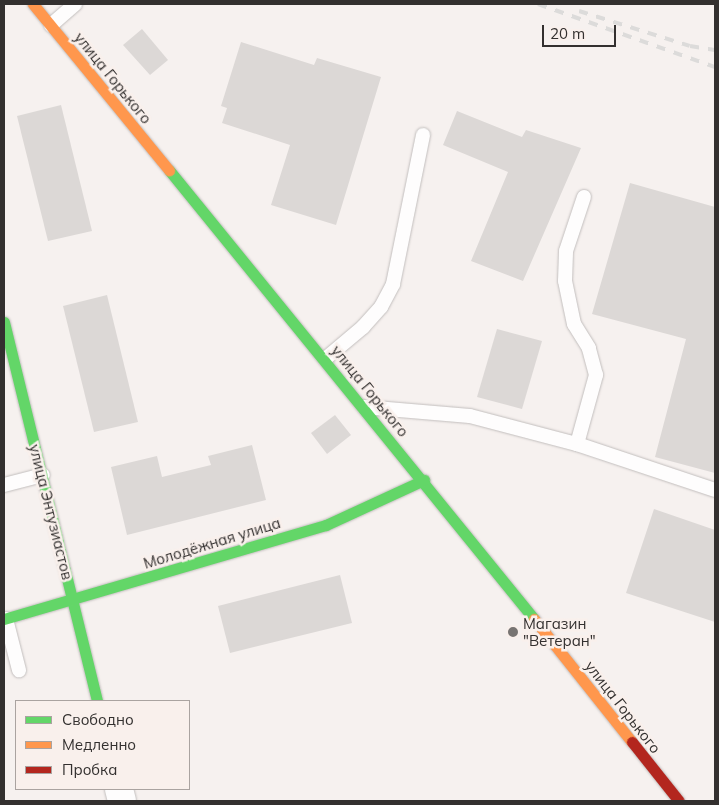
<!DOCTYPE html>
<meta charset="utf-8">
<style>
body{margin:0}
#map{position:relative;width:719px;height:805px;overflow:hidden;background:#f6f1ef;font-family:Mulish,sans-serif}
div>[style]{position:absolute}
.building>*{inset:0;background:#dcd8d6}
.roads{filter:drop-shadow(0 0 1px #c2bebd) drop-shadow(0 0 1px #c2bebd)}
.lane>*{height:14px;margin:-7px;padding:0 7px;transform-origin:7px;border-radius:7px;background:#fefdfd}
.street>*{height:28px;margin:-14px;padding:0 14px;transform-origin:14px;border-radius:14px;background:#fefdfd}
.fast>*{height:11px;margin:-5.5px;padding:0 5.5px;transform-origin:5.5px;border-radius:5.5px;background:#63d668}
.slow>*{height:11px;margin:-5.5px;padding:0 5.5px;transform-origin:5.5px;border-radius:5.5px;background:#ff974d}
.jam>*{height:11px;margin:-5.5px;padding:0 5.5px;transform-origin:5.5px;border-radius:5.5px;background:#b3261e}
.rail>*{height:4px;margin-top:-2px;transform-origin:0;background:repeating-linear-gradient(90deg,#dcdbda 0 9px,transparent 0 18px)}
.dots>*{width:14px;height:14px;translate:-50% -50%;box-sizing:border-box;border:2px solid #f9f0ec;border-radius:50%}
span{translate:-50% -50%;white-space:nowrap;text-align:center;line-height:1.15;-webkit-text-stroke:5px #f9f0ec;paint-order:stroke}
.street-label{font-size:15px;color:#33302f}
.poi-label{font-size:15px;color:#33302f}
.left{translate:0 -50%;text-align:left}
.frame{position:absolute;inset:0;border:5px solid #33302f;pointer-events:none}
.legend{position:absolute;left:15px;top:700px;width:175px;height:90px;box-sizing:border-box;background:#f9f0ec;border:1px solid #aaa3a0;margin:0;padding:6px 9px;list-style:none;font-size:15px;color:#33302f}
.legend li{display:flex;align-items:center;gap:10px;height:25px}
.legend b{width:25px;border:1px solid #aaa3a0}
.scale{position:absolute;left:542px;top:25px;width:74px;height:22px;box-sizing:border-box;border:2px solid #33302f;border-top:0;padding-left:6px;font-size:15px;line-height:18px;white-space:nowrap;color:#33302f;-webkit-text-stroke:4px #f9f0ec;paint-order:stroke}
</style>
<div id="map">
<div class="building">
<i style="clip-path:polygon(142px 29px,168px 60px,150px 75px,123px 45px)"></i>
<i style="clip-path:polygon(241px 42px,314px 65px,317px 58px,381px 77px,336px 225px,271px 205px,290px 145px,222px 123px,227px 108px,221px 106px)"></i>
<i style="clip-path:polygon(61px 105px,92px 231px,48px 241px,17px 116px)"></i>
<i style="clip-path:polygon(457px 111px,522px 137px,526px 130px,581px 148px,523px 281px,471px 261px,508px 172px,443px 145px)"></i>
<i style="clip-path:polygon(630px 183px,715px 207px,715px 473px,655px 457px,686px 339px,592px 314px)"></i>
<i style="clip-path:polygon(107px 295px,138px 422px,94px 432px,63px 306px)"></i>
<i style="clip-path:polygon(497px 329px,542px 341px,522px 409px,477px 397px)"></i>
<i style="clip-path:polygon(335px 415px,351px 435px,327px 454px,311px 433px)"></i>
<i style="clip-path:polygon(252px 445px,266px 500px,127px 535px,111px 467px,157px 456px,162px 477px,211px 465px,208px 456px)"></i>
<i style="clip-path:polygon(654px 509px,715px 530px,715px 622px,626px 593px)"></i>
<i style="clip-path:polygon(340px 575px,352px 623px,230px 653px,218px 606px)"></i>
</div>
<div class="roads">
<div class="lane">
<i style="left:51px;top:25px;width:32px;rotate:-41deg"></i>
<i style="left:325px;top:359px;width:50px;rotate:-40.1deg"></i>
<i style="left:363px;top:327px;width:27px;rotate:-48deg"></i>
<i style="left:381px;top:307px;width:26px;rotate:-62deg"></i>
<i style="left:393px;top:284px;width:152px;rotate:-78.6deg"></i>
<i style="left:364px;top:407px;width:106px;rotate:4.9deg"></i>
<i style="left:470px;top:416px;width:111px;rotate:14.7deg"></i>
<i style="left:577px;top:444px;width:145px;rotate:18.4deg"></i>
<i style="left:577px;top:444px;width:72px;rotate:-74.6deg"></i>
<i style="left:596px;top:375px;width:28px;rotate:-105deg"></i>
<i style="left:589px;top:348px;width:28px;rotate:-122deg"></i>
<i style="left:574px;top:324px;width:44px;rotate:-101.8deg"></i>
<i style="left:565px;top:281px;width:30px;rotate:-88deg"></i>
<i style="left:566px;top:251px;width:57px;rotate:-71.6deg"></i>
<i style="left:4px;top:485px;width:40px;rotate:-14.4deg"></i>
<i style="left:6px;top:619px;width:53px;rotate:75.7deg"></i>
</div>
<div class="street">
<i style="left:119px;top:789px;width:12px;rotate:76deg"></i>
</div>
<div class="fast">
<i style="left:169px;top:170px;width:579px;rotate:50.89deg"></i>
<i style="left:4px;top:322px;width:390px;rotate:76.2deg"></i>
<i style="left:4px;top:619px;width:335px;rotate:-16.3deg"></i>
<i style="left:326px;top:525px;width:108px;rotate:-24.7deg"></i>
</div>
<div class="slow">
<i style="left:33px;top:4px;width:215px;rotate:50.7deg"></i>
<i style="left:534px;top:619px;width:157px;rotate:51.5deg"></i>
</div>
<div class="jam">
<i style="left:632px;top:742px;width:75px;rotate:51.5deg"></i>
</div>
</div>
<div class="rail">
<i style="left:538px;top:4px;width:188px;rotate:19.6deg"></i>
<i style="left:579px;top:11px;width:116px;rotate:17.5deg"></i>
<i style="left:690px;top:46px;width:25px;rotate:9deg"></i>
</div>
<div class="dots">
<i style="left:513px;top:632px;background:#777472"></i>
</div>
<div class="street-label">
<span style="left:113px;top:78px;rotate:51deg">улица Горького</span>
<span style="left:370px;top:391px;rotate:51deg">улица Горького</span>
<span style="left:51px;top:512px;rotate:76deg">улица Энтузиастов</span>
<span style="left:212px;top:543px;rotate:-17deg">Молодёжная улица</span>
<span style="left:623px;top:707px;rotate:52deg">улица Горького</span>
</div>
<div class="poi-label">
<span class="left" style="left:523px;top:632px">Магазин<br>"Ветеран"</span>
</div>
<div class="frame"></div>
<ul class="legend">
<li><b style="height:6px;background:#63d668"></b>Свободно</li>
<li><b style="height:6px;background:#ff974d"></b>Медленно</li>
<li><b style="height:6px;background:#b3261e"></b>Пробка</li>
</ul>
<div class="scale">20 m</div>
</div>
